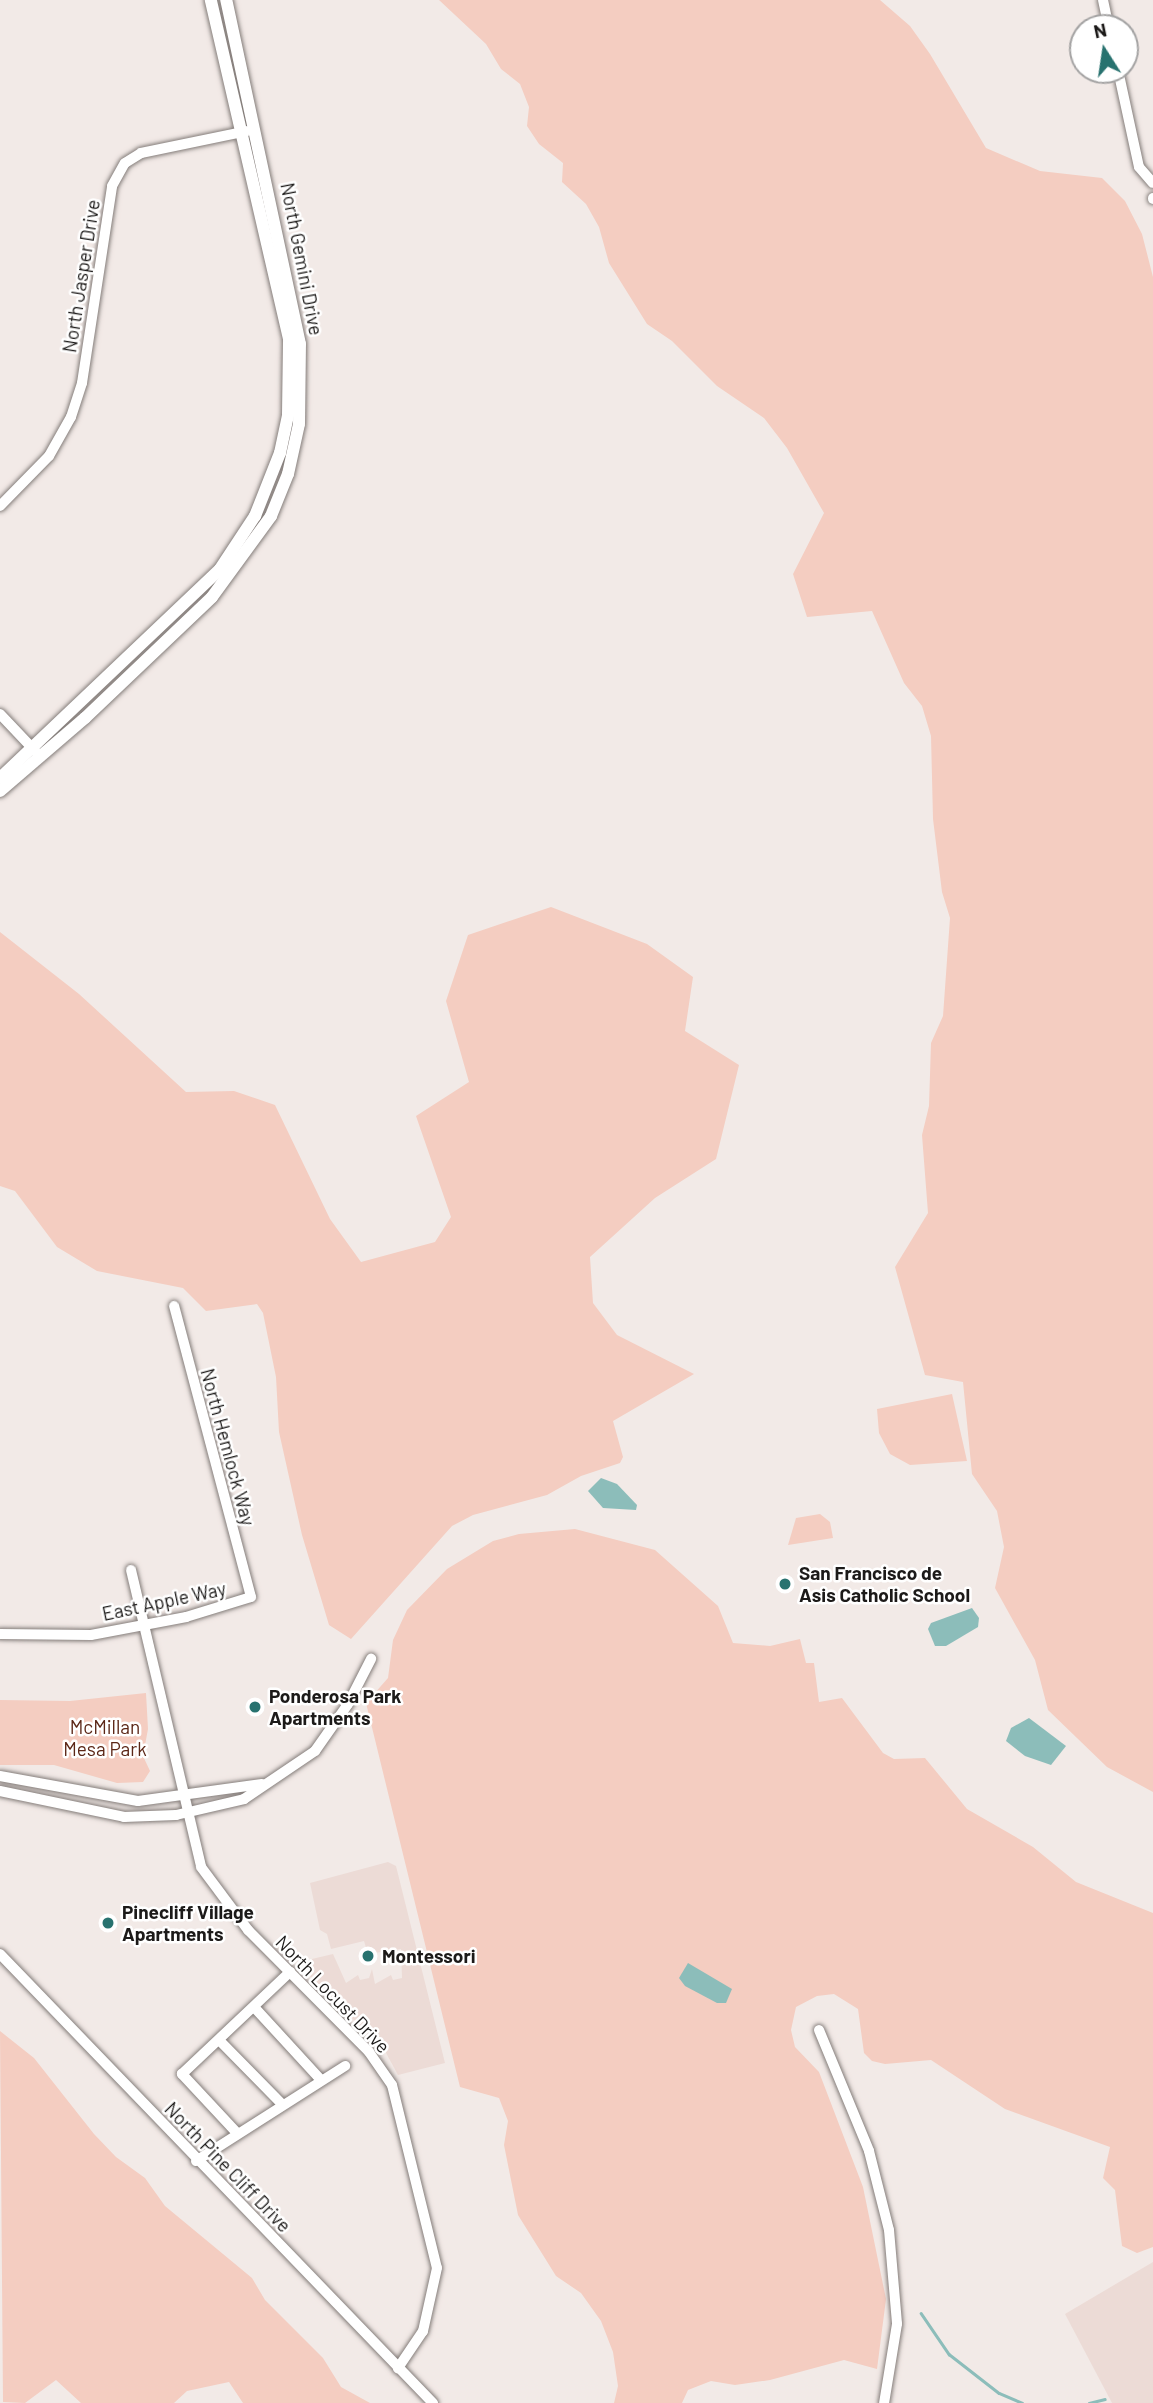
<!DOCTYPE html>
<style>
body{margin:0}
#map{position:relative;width:1153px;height:2403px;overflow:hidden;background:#f2eae7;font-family:Barlow,sans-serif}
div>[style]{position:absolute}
.built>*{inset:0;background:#ecdbd6}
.green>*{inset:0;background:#f4cdc1}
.water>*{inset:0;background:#8cbdba}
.stream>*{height:2.5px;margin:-1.25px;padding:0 1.25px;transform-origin:1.25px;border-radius:1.25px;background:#8cbdba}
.roads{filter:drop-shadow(0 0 2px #847d7a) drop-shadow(0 0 2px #847d7a)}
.minor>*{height:10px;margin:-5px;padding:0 5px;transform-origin:5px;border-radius:5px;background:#fff}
.tertiary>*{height:12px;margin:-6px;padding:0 6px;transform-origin:6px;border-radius:6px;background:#fff}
.dots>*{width:19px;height:19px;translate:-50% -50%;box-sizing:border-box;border:4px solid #fff;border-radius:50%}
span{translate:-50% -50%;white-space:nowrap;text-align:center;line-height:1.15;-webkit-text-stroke:5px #fff;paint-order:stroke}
.street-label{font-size:19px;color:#1c1a19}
.poi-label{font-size:19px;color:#1c1a19;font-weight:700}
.left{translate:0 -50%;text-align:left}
.park-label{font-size:19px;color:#5b2616}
.north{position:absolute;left:1069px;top:14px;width:70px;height:70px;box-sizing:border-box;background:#fff;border:2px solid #a4a3a3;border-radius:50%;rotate:348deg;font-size:19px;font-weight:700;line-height:28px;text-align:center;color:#1c1a19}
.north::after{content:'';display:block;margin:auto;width:24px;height:32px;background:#28726f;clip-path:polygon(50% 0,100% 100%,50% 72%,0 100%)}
</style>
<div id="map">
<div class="built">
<i style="clip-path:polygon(388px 1862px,396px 1866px,445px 2063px,398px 2075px,385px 2051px,308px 1974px,312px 1959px,333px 1954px,346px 1983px,358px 1975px,360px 1980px,369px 1978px,372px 1969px,375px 1984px,391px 1975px,393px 1980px,402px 1978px,401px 1949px,368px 1954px,364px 1941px,331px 1949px,327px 1934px,320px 1930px,310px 1883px)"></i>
<i style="clip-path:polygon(1153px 2262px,1153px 2403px,1112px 2403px,1065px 2314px)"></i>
</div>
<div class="green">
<i style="clip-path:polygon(439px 0,880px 0,910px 26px,930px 54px,986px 148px,1040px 171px,1102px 178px,1125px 201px,1142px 234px,1153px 277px,1153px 1792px,1107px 1767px,1048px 1710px,1035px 1660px,995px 1588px,1004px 1547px,997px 1511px,972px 1474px,963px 1382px,925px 1375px,895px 1267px,928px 1213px,922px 1135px,929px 1106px,931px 1043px,943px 1016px,950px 918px,942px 892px,933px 819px,931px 736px,922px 706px,904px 683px,872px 611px,807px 617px,793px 574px,824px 513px,787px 448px,764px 418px,717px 386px,672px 341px,647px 324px,609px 263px,599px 227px,586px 204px,562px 182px,563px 163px,539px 144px,527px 126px,529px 107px,520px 84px,501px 69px,486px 44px)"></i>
<i style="clip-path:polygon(551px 907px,647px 944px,693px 977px,685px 1031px,739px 1065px,716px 1159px,655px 1198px,590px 1257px,593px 1303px,617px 1335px,694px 1374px,613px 1421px,623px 1457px,620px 1463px,581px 1476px,547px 1495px,473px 1515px,452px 1526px,351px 1639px,329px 1625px,302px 1535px,279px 1432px,276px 1377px,263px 1313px,257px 1304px,206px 1311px,183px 1288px,97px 1271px,57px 1247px,15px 1191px,0 1186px,0 932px,79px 994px,186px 1092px,234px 1091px,275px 1105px,330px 1219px,361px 1262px,435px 1242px,451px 1217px,416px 1116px,469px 1082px,446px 1001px,468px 935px)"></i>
<i style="clip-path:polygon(952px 1394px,967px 1461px,910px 1465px,890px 1454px,879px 1433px,877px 1409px)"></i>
<i style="clip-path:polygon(820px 1514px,830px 1522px,833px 1538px,788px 1545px,796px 1518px)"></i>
<i style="clip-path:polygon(575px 1529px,655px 1550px,718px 1606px,733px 1643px,770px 1646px,800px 1639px,806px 1663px,814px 1663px,819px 1702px,842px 1698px,883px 1753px,894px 1759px,925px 1758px,967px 1809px,1033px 1847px,1076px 1882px,1153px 1913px,1153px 2247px,1137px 2253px,1122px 2246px,1115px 2190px,1103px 2178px,1110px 2147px,1005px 2109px,931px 2060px,885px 2064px,872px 2061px,864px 2053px,858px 2009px,834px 1994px,817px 1996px,796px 2007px,791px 2030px,795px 2047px,819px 2072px,863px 2187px,886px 2299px,877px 2369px,844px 2360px,770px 2380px,735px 2385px,711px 2381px,688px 2390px,682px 2403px,614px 2403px,618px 2386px,613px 2352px,601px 2321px,581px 2293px,556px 2276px,518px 2215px,504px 2145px,508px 2121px,499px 2098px,460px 2087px,366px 1703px,388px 1678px,393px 1640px,407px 1610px,447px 1569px,493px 1541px,519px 1534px)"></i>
<i style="clip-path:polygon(146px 1693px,148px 1729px,143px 1756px,150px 1771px,143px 1782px,117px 1783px,54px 1765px,0 1765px,0 1700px,70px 1701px)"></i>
<i style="clip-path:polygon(0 2031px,34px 2058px,94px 2134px,116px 2157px,145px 2178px,165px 2206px,252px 2278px,265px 2300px,323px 2358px,341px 2387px,370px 2403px,243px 2403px,229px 2382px,187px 2391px,174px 2403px,81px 2403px,56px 2380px,25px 2403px,3px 2402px)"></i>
</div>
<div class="water">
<i style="clip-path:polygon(601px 1478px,617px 1484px,637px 1505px,636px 1510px,603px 1508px,588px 1491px)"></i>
<i style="clip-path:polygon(972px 1608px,979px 1618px,978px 1627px,946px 1646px,935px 1646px,928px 1629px,931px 1623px)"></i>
<i style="clip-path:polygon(1029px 1718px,1066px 1746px,1051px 1765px,1025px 1756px,1006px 1741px,1011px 1728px)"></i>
<i style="clip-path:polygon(688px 1963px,732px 1989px,726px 2003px,717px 2003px,685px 1986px,679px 1978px)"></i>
</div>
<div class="stream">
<i style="left:921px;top:2313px;width:50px;rotate:55.7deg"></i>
<i style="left:949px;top:2354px;width:63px;rotate:38deg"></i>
<i style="left:999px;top:2393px;width:25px;rotate:23deg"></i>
<i style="left:1089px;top:2403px;width:16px;rotate:-14deg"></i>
</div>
<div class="roads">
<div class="minor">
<i style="left:1103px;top:0;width:29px;rotate:78deg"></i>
<i style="left:1118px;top:70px;width:99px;rotate:77.8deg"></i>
<i style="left:1139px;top:167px;width:21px;rotate:49deg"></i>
<i style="left:1153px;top:198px;width:1px;rotate:90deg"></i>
<i style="left:0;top:506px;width:70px;rotate:-45.6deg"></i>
<i style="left:49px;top:456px;width:45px;rotate:-60.6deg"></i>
<i style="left:71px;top:417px;width:36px;rotate:-72deg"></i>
<i style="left:82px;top:383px;width:199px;rotate:-81.3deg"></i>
<i style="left:112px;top:186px;width:26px;rotate:-61deg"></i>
<i style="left:125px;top:163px;width:19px;rotate:-32deg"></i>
<i style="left:141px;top:153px;width:108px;rotate:-11.7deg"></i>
<i style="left:0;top:714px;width:52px;rotate:46.5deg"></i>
<i style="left:131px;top:1570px;width:305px;rotate:76.7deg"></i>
<i style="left:201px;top:1867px;width:79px;rotate:53.3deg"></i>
<i style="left:248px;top:1930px;width:172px;rotate:45.2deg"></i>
<i style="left:369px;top:2052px;width:40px;rotate:55.1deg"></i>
<i style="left:392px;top:2085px;width:188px;rotate:76.2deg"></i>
<i style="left:437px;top:2268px;width:65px;rotate:102.5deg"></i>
<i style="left:423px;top:2331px;width:45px;rotate:124deg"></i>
<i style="left:0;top:1634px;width:91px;rotate:0.6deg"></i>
<i style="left:91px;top:1635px;width:97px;rotate:-10.7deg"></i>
<i style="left:186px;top:1617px;width:68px;rotate:-17.1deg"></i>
<i style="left:251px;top:1597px;width:301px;rotate:-104.8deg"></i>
<i style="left:0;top:1776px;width:140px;rotate:10.3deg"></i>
<i style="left:138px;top:1801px;width:125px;rotate:-7.8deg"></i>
<i style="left:0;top:1791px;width:127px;rotate:11.8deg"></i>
<i style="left:124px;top:1817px;width:52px;rotate:-2.2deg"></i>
<i style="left:176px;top:1815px;width:70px;rotate:-13.2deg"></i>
<i style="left:244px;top:1799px;width:86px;rotate:-34.1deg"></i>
<i style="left:315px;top:1751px;width:57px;rotate:-54.9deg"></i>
<i style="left:348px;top:1704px;width:51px;rotate:-62.9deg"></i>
<i style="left:0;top:1954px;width:624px;rotate:46.04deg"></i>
<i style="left:254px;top:2007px;width:99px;rotate:47.5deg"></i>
<i style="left:819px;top:2030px;width:131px;rotate:67.5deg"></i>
<i style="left:869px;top:2151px;width:81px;rotate:75.8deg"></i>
<i style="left:889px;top:2230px;width:94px;rotate:85.1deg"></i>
<i style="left:897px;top:2324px;width:80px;rotate:99.3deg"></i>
<i style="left:219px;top:2040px;width:90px;rotate:45.5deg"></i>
<i style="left:237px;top:2133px;width:81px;rotate:-133deg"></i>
<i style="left:182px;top:2074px;width:149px;rotate:-43.4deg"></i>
<i style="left:196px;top:2161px;width:177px;rotate:-32.5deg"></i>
</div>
<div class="tertiary">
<i style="left:0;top:778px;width:303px;rotate:-43.5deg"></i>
<i style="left:220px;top:569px;width:64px;rotate:-56.6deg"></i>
<i style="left:255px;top:516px;width:68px;rotate:-68.4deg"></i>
<i style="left:280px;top:453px;width:40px;rotate:-78deg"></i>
<i style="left:288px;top:414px;width:75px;rotate:-89.2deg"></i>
<i style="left:289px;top:339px;width:348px;rotate:-103deg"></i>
<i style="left:0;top:791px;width:112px;rotate:-40.7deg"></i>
<i style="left:85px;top:718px;width:175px;rotate:-43.6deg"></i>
<i style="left:212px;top:597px;width:100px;rotate:-53.9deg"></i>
<i style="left:271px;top:516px;width:45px;rotate:-68deg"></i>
<i style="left:288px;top:474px;width:51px;rotate:-77.6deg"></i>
<i style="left:299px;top:424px;width:80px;rotate:-89.3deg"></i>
<i style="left:300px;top:344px;width:352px;rotate:-102.1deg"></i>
</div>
</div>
<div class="dots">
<i style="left:785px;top:1584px;background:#28726f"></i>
<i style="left:255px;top:1707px;background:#28726f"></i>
<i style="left:108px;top:1923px;background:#28726f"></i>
<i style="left:368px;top:1956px;background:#28726f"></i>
</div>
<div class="street-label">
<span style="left:302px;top:259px;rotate:79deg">North Gemini Drive</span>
<span style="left:81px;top:276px;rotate:-81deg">North Jasper Drive</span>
<span style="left:228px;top:1447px;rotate:75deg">North Hemlock Way</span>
<span style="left:164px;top:1601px;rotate:-12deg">East Apple Way</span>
<span style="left:333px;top:1994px;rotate:46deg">North Locust Drive</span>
<span style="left:228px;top:2167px;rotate:46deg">North Pine Cliff Drive</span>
</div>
<div class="poi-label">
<span class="left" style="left:799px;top:1584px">San Francisco de<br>Asis Catholic School</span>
<span class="left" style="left:269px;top:1707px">Ponderosa Park<br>Apartments</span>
<span class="left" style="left:122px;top:1923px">Pinecliff Village<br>Apartments</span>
<span class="left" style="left:382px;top:1956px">Montessori</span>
</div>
<div class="park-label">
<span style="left:105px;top:1738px">McMillan<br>Mesa Park</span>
</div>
<div class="north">N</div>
</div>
